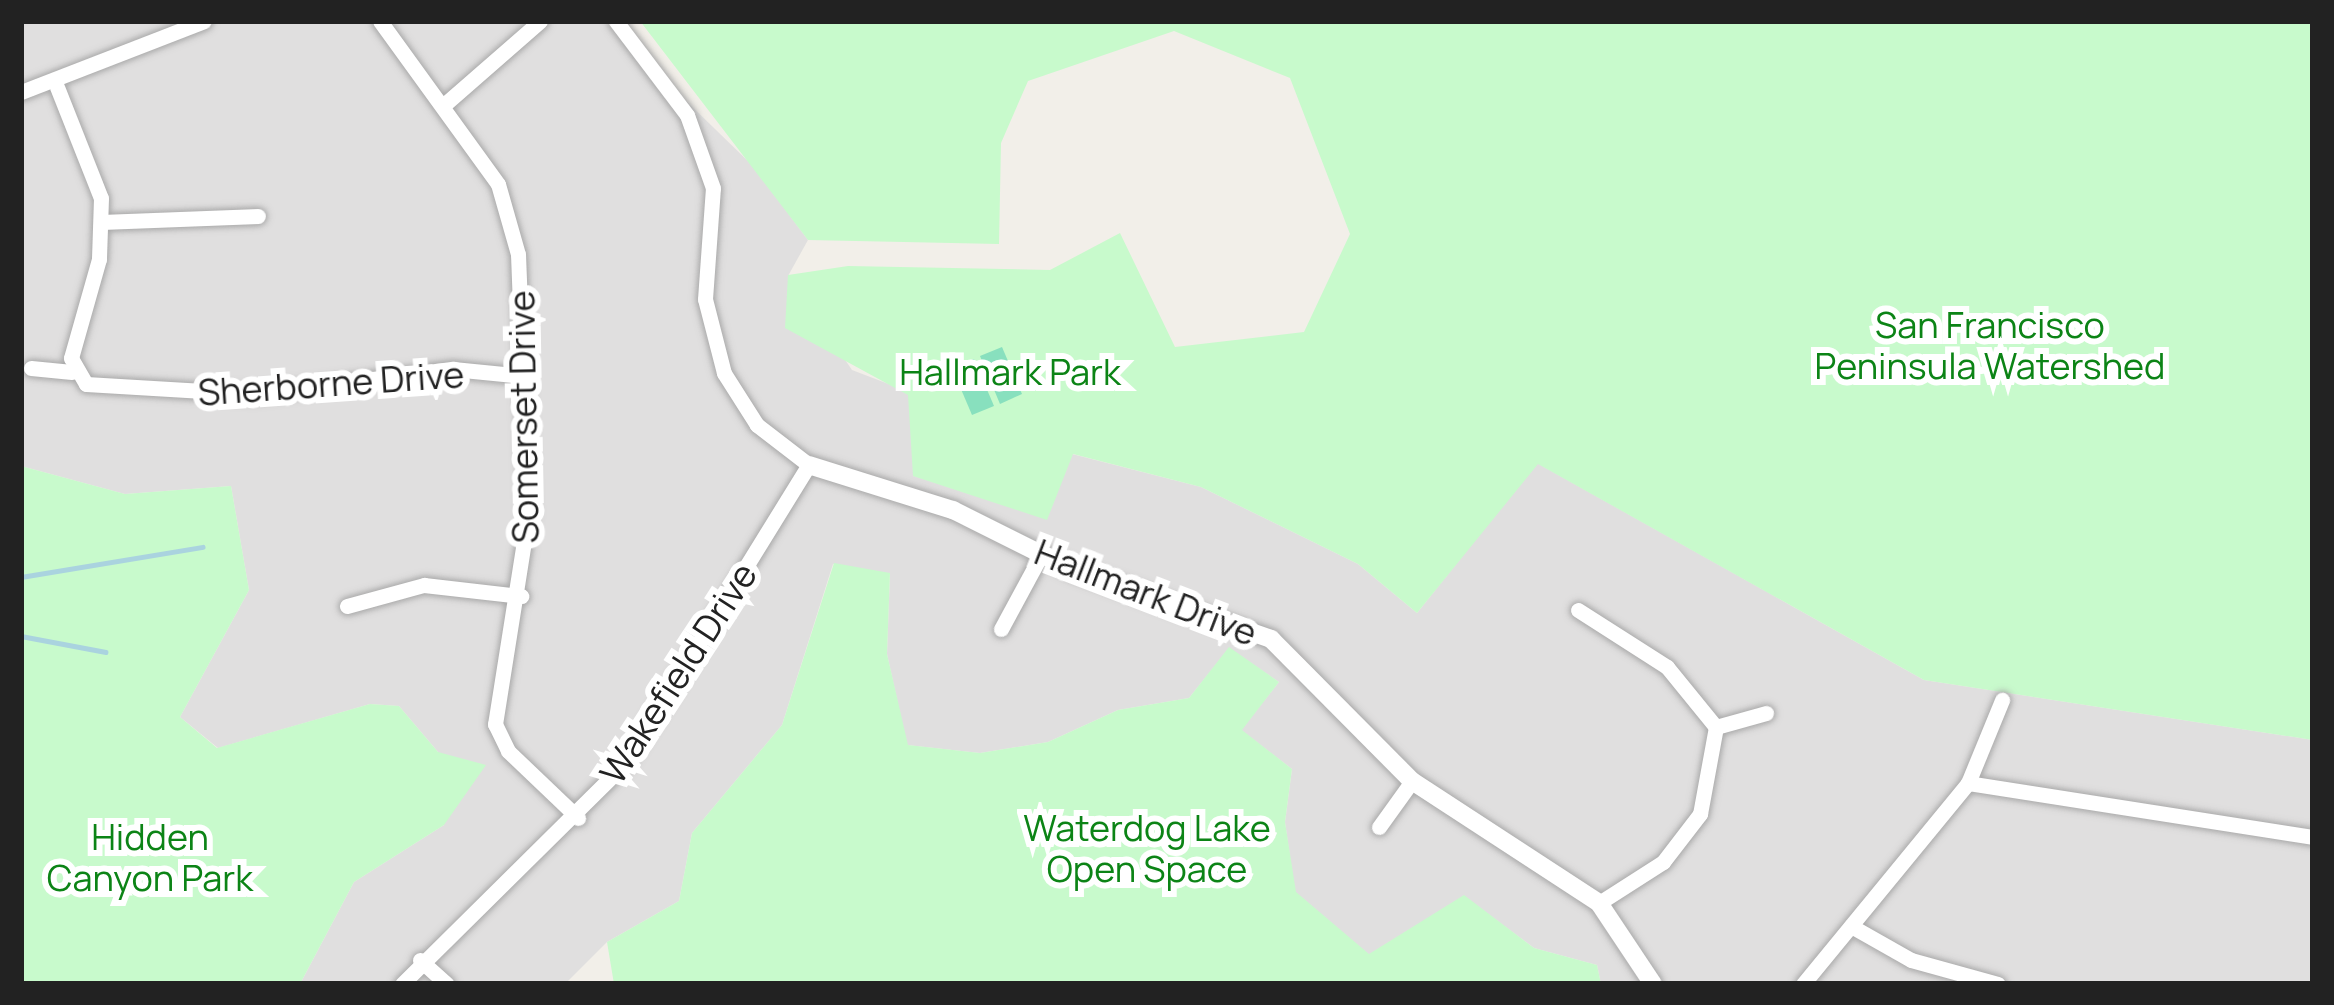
<!DOCTYPE html>
<style>
body{margin:0}
#map{position:relative;width:2334px;height:1005px;overflow:hidden;background:#f2efe9;font-family:Manrope,sans-serif}
div>[style]{position:absolute}
.residential>*{inset:0;background:#e0dfdf}
.park>*{inset:0;background:#c8facc}
.pitch>*{inset:0;background:#88e0be}
.stream>*{height:4.5px;margin:-2.25px;padding:0 2.25px;transform-origin:2.25px;border-radius:2.25px;background:#aad3df}
.roads{filter:drop-shadow(0 0 3px #a9a9a9) drop-shadow(0 0 3px #a9a9a9)}
.minor>*{height:15px;margin:-7.5px;padding:0 7.5px;transform-origin:7.5px;border-radius:7.5px;background:#fff}
.tertiary>*{height:18px;margin:-9px;padding:0 9px;transform-origin:9px;border-radius:9px;background:#fff}
span{translate:-50% -50%;white-space:nowrap;text-align:center;line-height:1.15;-webkit-text-stroke:12px #fff;paint-order:stroke}
.park-label{font-size:36px;color:#0c8416}
.street-label{font-size:36px;color:#222}
.frame{position:absolute;inset:0;border:24px solid #222;pointer-events:none}
</style>
<div id="map">
<div class="residential">
<i style="clip-path:polygon(21px 21px,604px 21px,752px 165px,808px 240px,788px 276px,852px 370px,1072px 454px,1201px 487px,1358px 564px,1417px 613px,1537px 463px,1924px 680px,2313px 740px,2313px 984px,1601px 984px,1597px 965px,1534px 948px,1464px 896px,1369px 955px,1295px 892px,1285px 822px,1292px 769px,1241px 730px,1279px 682px,1229px 648px,1189px 698px,1118px 710px,1048px 742px,980px 753px,907px 745px,887px 654px,890px 574px,833px 564px,782px 725px,692px 833px,679px 901px,607px 942px,565px 984px,300px 984px,354px 882px,444px 825px,438px 752px,399px 706px,370px 704px,218px 748px,180px 717px,249px 590px,231px 486px,125px 494px,21px 466px)"></i>
</div>
<div class="park">
<i style="clip-path:polygon(640px 21px,2313px 21px,2313px 740px,1924px 680px,1538px 464px,1417px 613px,1358px 564px,1201px 487px,1073px 454px,1047px 520px,913px 476px,908px 395px,785px 328px,788px 275px,848px 266px,1050px 270px,1120px 233px,1175px 347px,1304px 332px,1350px 234px,1290px 78px,1174px 31px,1028px 81px,1001px 143px,999px 244px,808px 240px)"></i>
<i style="clip-path:polygon(21px 466px,125px 494px,231px 486px,249px 590px,180px 717px,217px 748px,370px 704px,399px 706px,438px 752px,486px 765px,444px 825px,354px 882px,300px 984px,21px 984px)"></i>
<i style="clip-path:polygon(834px 563px,890px 573px,887px 654px,908px 745px,980px 753px,1048px 742px,1118px 710px,1189px 698px,1229px 647px,1279px 682px,1242px 730px,1292px 769px,1285px 822px,1296px 892px,1369px 954px,1464px 895px,1534px 948px,1597px 965px,1601px 984px,614px 984px,607px 942px,679px 901px,692px 833px,782px 725px)"></i>
</div>
<div class="pitch">
<i style="clip-path:polygon(1002px 347px,1022px 394px,1000px 404px,980px 356px)"></i>
<i style="clip-path:polygon(974px 359px,994px 406px,972px 415px,952px 368px)"></i>
</div>
<div class="stream">
<i style="left:21px;top:577px;width:184px;rotate:-9.4deg"></i>
<i style="left:21px;top:636px;width:86px;rotate:10.7deg"></i>
</div>
<div class="roads">
<div class="minor">
<i style="left:380px;top:21px;width:201px;rotate:54.1deg"></i>
<i style="left:498px;top:184px;width:73px;rotate:74.1deg"></i>
<i style="left:518px;top:254px;width:262px;rotate:87.8deg"></i>
<i style="left:528px;top:516px;width:211px;rotate:99deg"></i>
<i style="left:495px;top:724px;width:30px;rotate:64deg"></i>
<i style="left:508px;top:751px;width:97px;rotate:43.7deg"></i>
<i style="left:57px;top:87px;width:119px;rotate:68.4deg"></i>
<i style="left:101px;top:198px;width:61px;rotate:91.9deg"></i>
<i style="left:99px;top:259px;width:103px;rotate:105.8deg"></i>
<i style="left:71px;top:358px;width:30px;rotate:60deg"></i>
<i style="left:86px;top:384px;width:168px;rotate:3.4deg"></i>
<i style="left:254px;top:394px;width:201px;rotate:-7.2deg"></i>
<i style="left:453px;top:369px;width:71px;rotate:5.6deg"></i>
<i style="left:21px;top:92px;width:196px;rotate:-21.2deg"></i>
<i style="left:445px;top:104px;width:126px;rotate:-41.1deg"></i>
<i style="left:102px;top:222px;width:156px;rotate:-2.2deg"></i>
<i style="left:31px;top:368px;width:41px;rotate:5.6deg"></i>
<i style="left:347px;top:606px;width:80px;rotate:-15.3deg"></i>
<i style="left:424px;top:585px;width:98px;rotate:6.5deg"></i>
<i style="left:1578px;top:610px;width:106px;rotate:32.6deg"></i>
<i style="left:1667px;top:667px;width:77px;rotate:50.8deg"></i>
<i style="left:1001px;top:629px;width:84px;rotate:-61.6deg"></i>
<i style="left:1968px;top:783px;width:349px;rotate:8.9deg"></i>
<i style="left:1379px;top:827px;width:57px;rotate:-54.3deg"></i>
<i style="left:1599px;top:903px;width:76px;rotate:-32.6deg"></i>
<i style="left:1663px;top:862px;width:61px;rotate:-52.4deg"></i>
<i style="left:1700px;top:814px;width:88px;rotate:-79.6deg"></i>
<i style="left:1716px;top:727px;width:52px;rotate:-15.6deg"></i>
<i style="left:1851px;top:926px;width:69px;rotate:29.5deg"></i>
<i style="left:1911px;top:960px;width:90px;rotate:15.4deg"></i>
<i style="left:420px;top:960px;width:36px;rotate:42deg"></i>
<i style="left:402px;top:984px;width:313px;rotate:-44.7deg"></i>
<i style="left:624px;top:764px;width:352px;rotate:-58.3deg"></i>
<i style="left:809px;top:465px;width:66px;rotate:-142.4deg"></i>
<i style="left:757px;top:425px;width:62px;rotate:-122.4deg"></i>
<i style="left:724px;top:373px;width:76px;rotate:-104.4deg"></i>
<i style="left:705px;top:299px;width:111px;rotate:-85.9deg"></i>
<i style="left:713px;top:188px;width:77px;rotate:-109.6deg"></i>
<i style="left:687px;top:115px;width:118px;rotate:-127.1deg"></i>
<i style="left:1803px;top:984px;width:260px;rotate:-50.6deg"></i>
<i style="left:1968px;top:783px;width:90px;rotate:-67.7deg"></i>
</div>
<div class="tertiary">
<i style="left:809px;top:465px;width:151px;rotate:17.4deg"></i>
<i style="left:953px;top:510px;width:134px;rotate:26.6deg"></i>
<i style="left:1073px;top:570px;width:210px;rotate:19.2deg"></i>
<i style="left:1271px;top:639px;width:200px;rotate:45.2deg"></i>
<i style="left:1412px;top:781px;width:223px;rotate:33.1deg"></i>
<i style="left:1599px;top:903px;width:97px;rotate:56.3deg"></i>
</div>
</div>
<div class="park-label">
<span style="left:1990px;top:345px">San Francisco<br>Peninsula Watershed</span>
<span style="left:1010px;top:372px">Hallmark Park</span>
<span style="left:1147px;top:848px">Waterdog Lake<br>Open Space</span>
<span style="left:150px;top:857px">Hidden<br>Canyon Park</span>
</div>
<div class="street-label">
<span style="left:331px;top:383px;rotate:-4deg">Sherborne Drive</span>
<span style="left:523px;top:417px;rotate:-91deg">Somerset Drive</span>
<span style="left:1146px;top:592px;rotate:21deg">Hallmark Drive</span>
<span style="left:678px;top:673px;rotate:-57deg">Wakefield Drive</span>
</div>
<div class="frame"></div>
</div>
